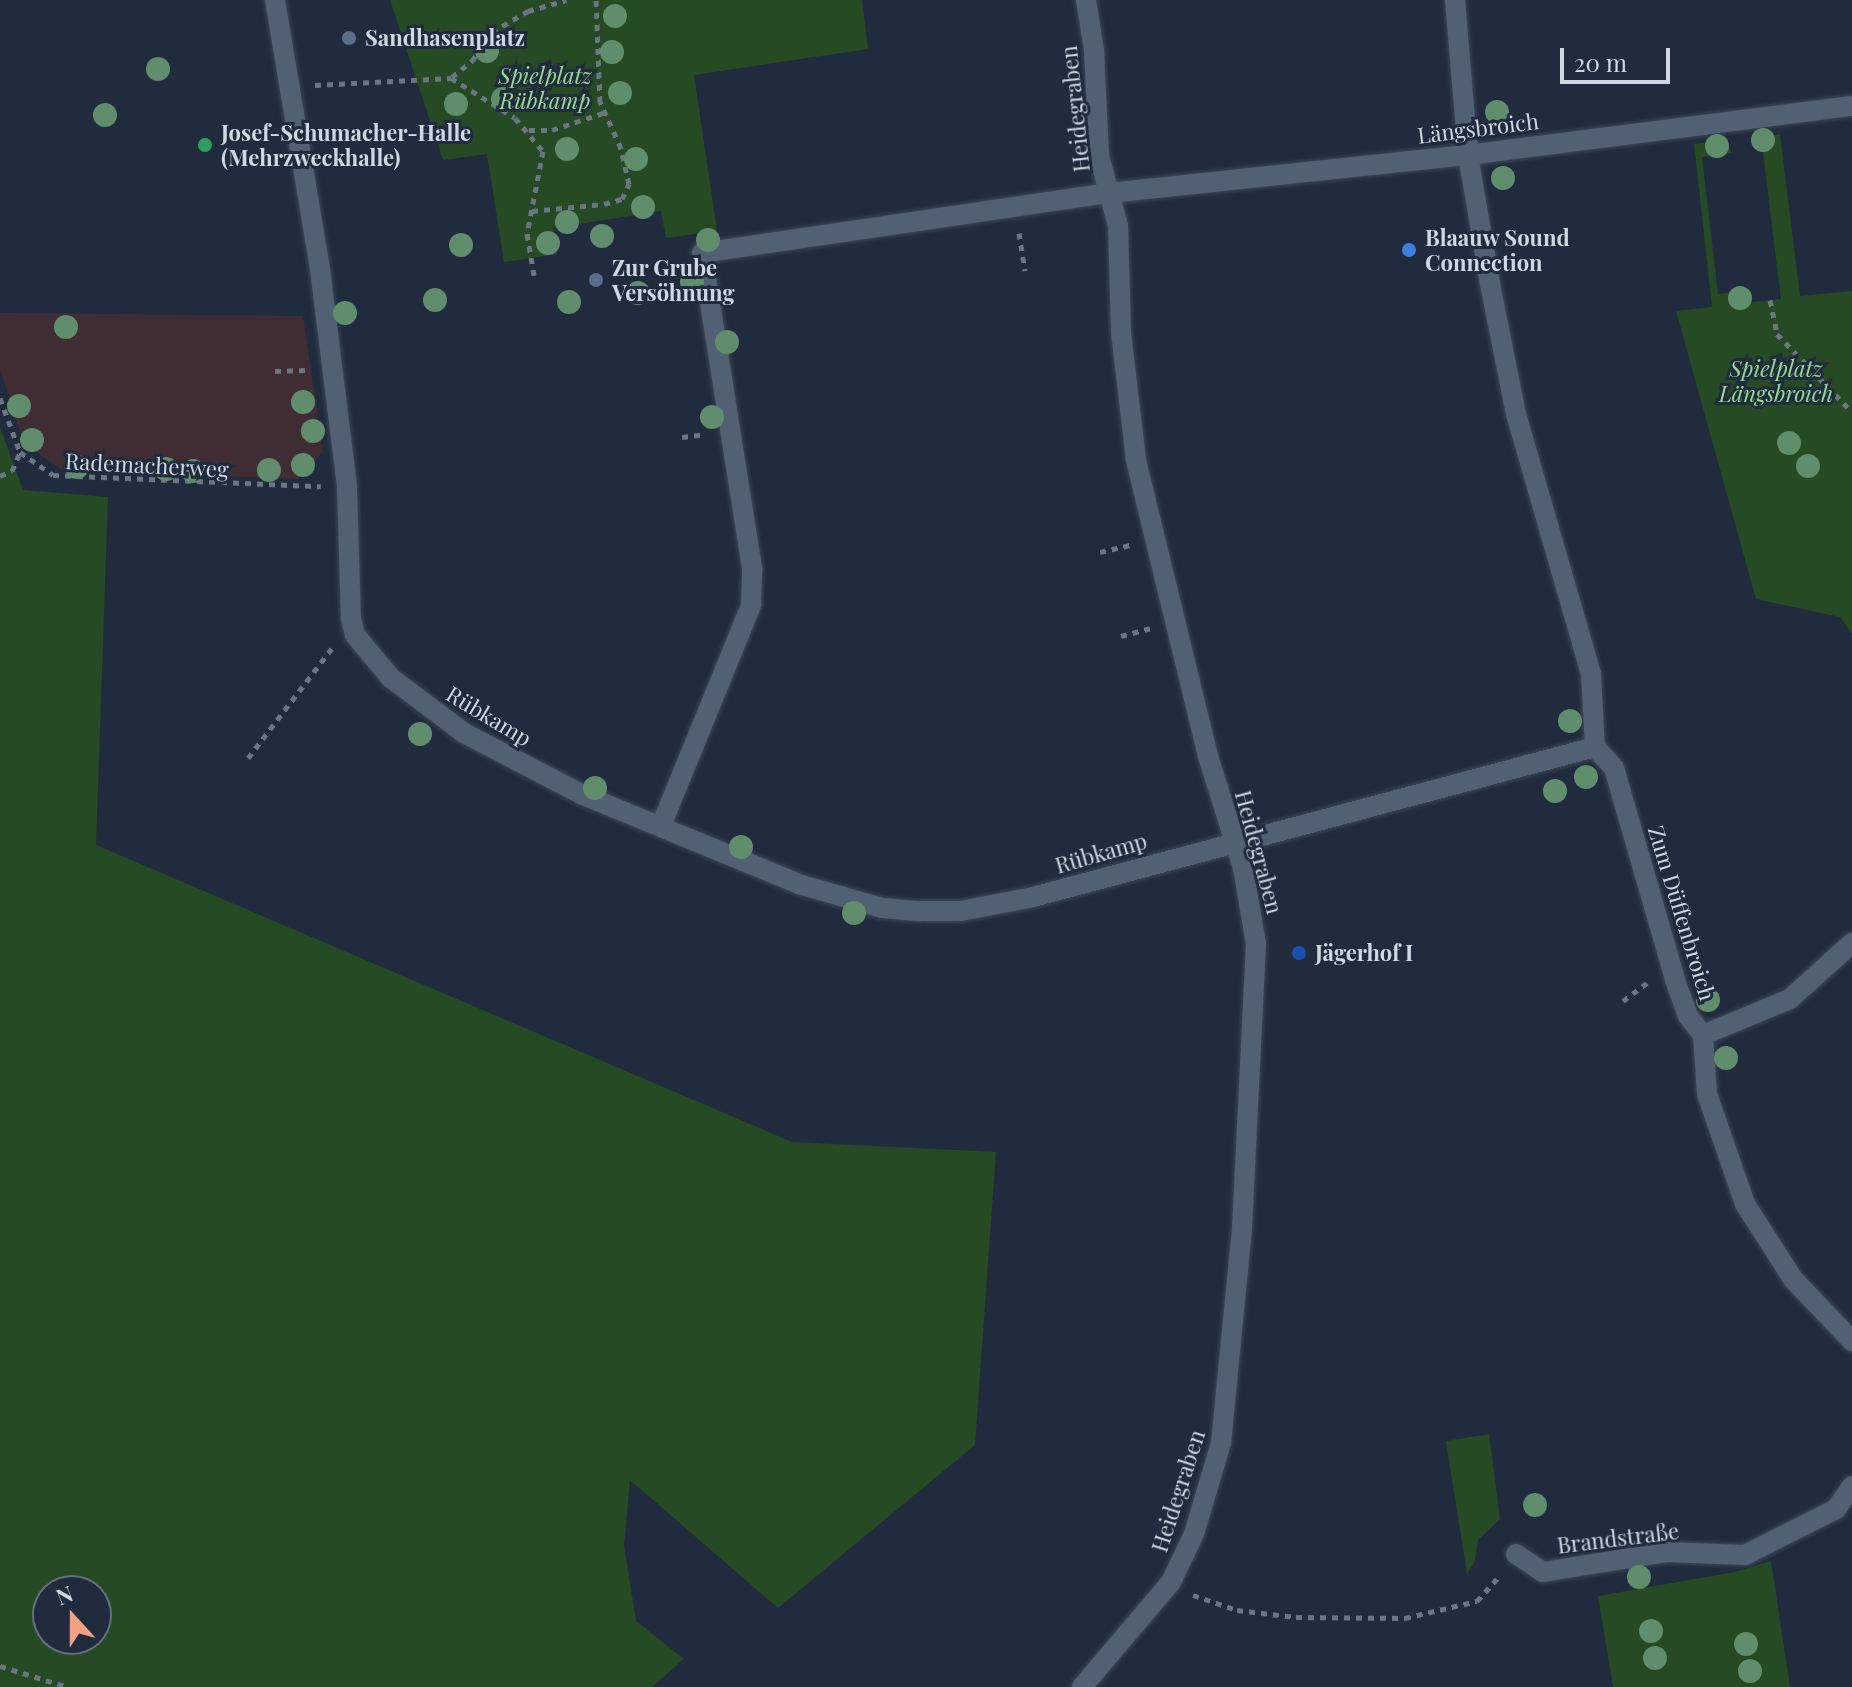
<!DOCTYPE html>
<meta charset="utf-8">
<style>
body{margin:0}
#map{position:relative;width:1852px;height:1687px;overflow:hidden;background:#202c3e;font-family:"Playfair Display",serif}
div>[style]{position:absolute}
.education>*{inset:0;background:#402d34}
.green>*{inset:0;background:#264a24}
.path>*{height:5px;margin-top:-2.5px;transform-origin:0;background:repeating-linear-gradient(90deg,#6b7584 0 6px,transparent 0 12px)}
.roads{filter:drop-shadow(0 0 2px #3c4755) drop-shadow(0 0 2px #3c4755)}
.minor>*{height:20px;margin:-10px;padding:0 10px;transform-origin:10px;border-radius:10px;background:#526073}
.secondary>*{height:20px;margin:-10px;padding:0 10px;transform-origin:10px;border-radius:10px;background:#526073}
.trees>*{width:24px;height:24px;margin:-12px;border-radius:50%;background:#608d6b}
.dots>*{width:22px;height:22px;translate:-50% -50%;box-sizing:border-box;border:4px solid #202c3e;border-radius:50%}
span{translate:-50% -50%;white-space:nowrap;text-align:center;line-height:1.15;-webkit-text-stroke:6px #202c3e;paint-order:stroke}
.poi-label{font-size:22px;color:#cfd7e2;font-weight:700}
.left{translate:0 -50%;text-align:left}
.park-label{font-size:22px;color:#95dc90;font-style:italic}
.street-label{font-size:22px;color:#cfd7e2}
.north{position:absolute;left:32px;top:1575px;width:80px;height:80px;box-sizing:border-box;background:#202c3e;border:2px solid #667080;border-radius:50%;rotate:339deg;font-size:22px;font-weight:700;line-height:32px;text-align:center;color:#cfd7e2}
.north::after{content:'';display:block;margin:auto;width:28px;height:36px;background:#f39f84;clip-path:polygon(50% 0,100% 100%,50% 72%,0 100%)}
.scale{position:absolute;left:1560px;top:48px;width:110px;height:36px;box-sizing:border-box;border:4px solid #cfd7e2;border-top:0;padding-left:10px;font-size:24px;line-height:28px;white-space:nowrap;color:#cfd7e2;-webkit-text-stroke:6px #202c3e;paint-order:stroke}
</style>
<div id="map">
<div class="education">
<i style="clip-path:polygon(0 313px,303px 316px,323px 452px,298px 479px,60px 469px,24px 443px,0 369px)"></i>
</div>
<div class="green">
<i style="clip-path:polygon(390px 0,862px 0,868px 49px,694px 75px,717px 231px,666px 238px,661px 211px,553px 228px,557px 254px,504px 262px,487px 154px,443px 160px)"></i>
<i style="clip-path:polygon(1780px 134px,1800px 296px,1852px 291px,1852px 634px,1840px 617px,1756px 599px,1676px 311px,1712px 307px,1694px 144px,1725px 140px,1732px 153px,1702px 157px,1718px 294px,1749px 291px,1751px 302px,1781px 299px,1761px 137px)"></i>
<i style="clip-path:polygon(evenodd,0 427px,23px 490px,108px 497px,96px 845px,792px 1142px,996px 1152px,975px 1445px,778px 1608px,630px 1480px,624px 1546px,636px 1621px,684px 1659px,652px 1687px,0 1687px,0 427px,48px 1591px,96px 1591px,96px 1639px,48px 1639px,48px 1591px)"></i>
<i style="clip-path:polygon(1489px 1434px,1500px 1519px,1478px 1540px,1475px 1561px,1467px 1574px,1446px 1441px)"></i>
<i style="clip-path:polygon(1771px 1561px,1790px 1687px,1613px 1687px,1598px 1596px,1735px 1572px)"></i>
</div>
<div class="path">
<i style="left:452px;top:77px;width:26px;rotate:-39deg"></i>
<i style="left:472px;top:61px;width:35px;rotate:-55deg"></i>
<i style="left:492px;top:32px;width:42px;rotate:-30.3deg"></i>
<i style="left:528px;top:11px;width:40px;rotate:-16deg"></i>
<i style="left:315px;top:85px;width:136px;rotate:-2.9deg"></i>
<i style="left:451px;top:78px;width:75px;rotate:32deg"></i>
<i style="left:515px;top:118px;width:43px;rotate:49.7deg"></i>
<i style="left:543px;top:151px;width:85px;rotate:100.9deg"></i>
<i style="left:527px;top:234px;width:42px;rotate:80.3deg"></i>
<i style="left:529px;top:130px;width:23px"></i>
<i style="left:552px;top:130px;width:54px;rotate:-18.4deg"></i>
<i style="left:532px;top:211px;width:72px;rotate:-5.6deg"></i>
<i style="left:604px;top:204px;width:19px;rotate:-16deg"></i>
<i style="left:622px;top:199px;width:17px;rotate:-65deg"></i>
<i style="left:629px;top:184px;width:37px;rotate:-103deg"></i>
<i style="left:621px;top:148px;width:51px;rotate:-114.5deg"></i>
<i style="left:600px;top:102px;width:102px;rotate:-92.2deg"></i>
<i style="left:1019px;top:233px;width:38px;rotate:81deg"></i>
<i style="left:1770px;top:300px;width:35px;rotate:78deg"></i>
<i style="left:1777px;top:334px;width:108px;rotate:46.1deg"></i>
<i style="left:275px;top:371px;width:32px;rotate:-2deg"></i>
<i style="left:0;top:398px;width:58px;rotate:69.7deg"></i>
<i style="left:20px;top:452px;width:40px;rotate:34.9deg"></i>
<i style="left:53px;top:475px;width:268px;rotate:2.4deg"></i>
<i style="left:682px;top:437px;width:23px;rotate:-7deg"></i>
<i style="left:0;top:476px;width:13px;rotate:-23deg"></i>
<i style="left:12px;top:471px;width:21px;rotate:-67deg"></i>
<i style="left:1100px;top:552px;width:31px;rotate:-13deg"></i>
<i style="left:1121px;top:636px;width:31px;rotate:-15deg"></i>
<i style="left:248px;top:758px;width:138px;rotate:-52.6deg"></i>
<i style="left:1623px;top:1001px;width:31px;rotate:-37deg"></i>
<i style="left:1193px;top:1595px;width:46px;rotate:18.8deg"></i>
<i style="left:1237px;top:1610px;width:59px;rotate:6.8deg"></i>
<i style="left:1296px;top:1617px;width:109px;rotate:0.5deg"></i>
<i style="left:1405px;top:1618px;width:74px;rotate:-13.3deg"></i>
<i style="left:1477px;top:1601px;width:36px;rotate:-48deg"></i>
<i style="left:0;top:1666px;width:71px;rotate:17.2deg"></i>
</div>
<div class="roads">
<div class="minor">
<i style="left:275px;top:0;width:273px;rotate:80.5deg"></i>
<i style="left:320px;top:269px;width:220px;rotate:82.9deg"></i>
<i style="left:347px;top:487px;width:132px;rotate:88.3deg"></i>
<i style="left:351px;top:619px;width:16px;rotate:76deg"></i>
<i style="left:355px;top:635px;width:56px;rotate:50.1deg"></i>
<i style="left:391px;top:678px;width:91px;rotate:37deg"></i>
<i style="left:464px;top:733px;width:132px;rotate:27.5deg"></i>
<i style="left:581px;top:794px;width:239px;rotate:22.4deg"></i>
<i style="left:802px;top:885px;width:83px;rotate:16deg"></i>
<i style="left:882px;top:908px;width:38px;rotate:5deg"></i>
<i style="left:920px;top:911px;width:41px"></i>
<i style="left:961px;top:911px;width:73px;rotate:-11deg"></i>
<i style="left:1033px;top:897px;width:582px;rotate:-14.94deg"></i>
<i style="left:1455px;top:0;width:156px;rotate:85.2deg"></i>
<i style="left:1468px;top:155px;width:131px;rotate:80.3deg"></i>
<i style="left:1490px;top:284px;width:133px;rotate:78.7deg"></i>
<i style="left:1516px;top:414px;width:271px;rotate:73.9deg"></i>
<i style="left:1591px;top:674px;width:73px;rotate:86.9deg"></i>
<i style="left:1595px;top:747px;width:28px;rotate:48deg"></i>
<i style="left:1614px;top:768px;width:221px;rotate:73.9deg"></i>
<i style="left:1675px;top:980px;width:38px;rotate:70deg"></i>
<i style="left:1688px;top:1016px;width:24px;rotate:52deg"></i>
<i style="left:1703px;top:1035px;width:59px;rotate:86.1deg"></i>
<i style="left:1707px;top:1094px;width:116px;rotate:70.9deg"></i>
<i style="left:1745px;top:1204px;width:89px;rotate:57.4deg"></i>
<i style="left:1793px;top:1279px;width:86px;rotate:46.4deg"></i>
<i style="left:661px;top:826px;width:239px;rotate:-67.8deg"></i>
<i style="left:751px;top:605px;width:37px;rotate:-88deg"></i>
<i style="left:752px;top:568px;width:319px;rotate:-99deg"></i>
<i style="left:702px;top:253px;width:412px;rotate:-8.4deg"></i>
<i style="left:1110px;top:193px;width:360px;rotate:-6.1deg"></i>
<i style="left:1468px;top:155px;width:387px;rotate:-7.3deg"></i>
<i style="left:1703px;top:1035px;width:94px;rotate:-22.5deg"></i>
<i style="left:1790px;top:999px;width:84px;rotate:-42.1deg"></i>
<i style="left:1516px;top:1554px;width:32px;rotate:34deg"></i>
<i style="left:1543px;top:1572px;width:125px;rotate:-9.2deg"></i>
<i style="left:1666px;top:1552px;width:79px;rotate:2.2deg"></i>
<i style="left:1745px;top:1555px;width:102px;rotate:-26.8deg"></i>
<i style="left:1836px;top:1509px;width:28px;rotate:-55deg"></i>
</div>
<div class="secondary">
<i style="left:1082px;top:1687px;width:138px;rotate:-49.7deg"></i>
<i style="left:1171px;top:1582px;width:53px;rotate:-64.4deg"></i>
<i style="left:1194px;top:1534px;width:95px;rotate:-73.5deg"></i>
<i style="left:1221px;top:1443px;width:215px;rotate:-84.4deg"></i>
<i style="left:1242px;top:1229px;width:285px;rotate:-87.2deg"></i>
<i style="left:1256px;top:944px;width:77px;rotate:-99.7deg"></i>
<i style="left:1243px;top:868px;width:117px;rotate:-107.4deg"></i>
<i style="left:1208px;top:756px;width:305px;rotate:-103.7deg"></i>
<i style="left:1136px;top:460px;width:129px;rotate:-96.7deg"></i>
<i style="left:1121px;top:332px;width:106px;rotate:-91.6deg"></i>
<i style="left:1118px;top:226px;width:73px;rotate:-105deg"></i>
<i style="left:1099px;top:155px;width:105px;rotate:-92.7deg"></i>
<i style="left:1094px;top:50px;width:51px;rotate:-99.1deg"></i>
</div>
</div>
<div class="trees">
<i style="left:615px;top:16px"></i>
<i style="left:487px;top:51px"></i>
<i style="left:612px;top:52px"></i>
<i style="left:158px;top:69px"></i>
<i style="left:620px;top:93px"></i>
<i style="left:503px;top:99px"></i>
<i style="left:456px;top:104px"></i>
<i style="left:1497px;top:112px"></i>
<i style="left:105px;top:115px"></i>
<i style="left:1763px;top:140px"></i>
<i style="left:1717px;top:146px"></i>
<i style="left:567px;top:149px"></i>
<i style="left:636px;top:159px"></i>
<i style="left:1503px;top:178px"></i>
<i style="left:643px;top:207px"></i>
<i style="left:567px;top:222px"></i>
<i style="left:602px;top:236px"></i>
<i style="left:708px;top:240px"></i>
<i style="left:548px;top:243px"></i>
<i style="left:461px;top:245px"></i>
<i style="left:692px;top:282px"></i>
<i style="left:638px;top:293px"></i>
<i style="left:1740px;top:298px"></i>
<i style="left:435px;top:300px"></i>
<i style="left:569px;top:302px"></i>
<i style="left:345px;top:313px"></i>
<i style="left:66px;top:327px"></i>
<i style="left:727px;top:342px"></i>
<i style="left:303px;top:402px"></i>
<i style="left:19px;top:406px"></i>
<i style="left:712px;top:417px"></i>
<i style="left:313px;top:431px"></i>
<i style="left:32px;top:440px"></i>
<i style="left:1789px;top:443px"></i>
<i style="left:303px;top:465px"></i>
<i style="left:1808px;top:466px"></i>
<i style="left:77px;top:467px"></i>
<i style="left:166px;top:469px"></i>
<i style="left:269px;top:470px"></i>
<i style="left:193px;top:471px"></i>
<i style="left:1570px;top:721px"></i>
<i style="left:420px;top:734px"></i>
<i style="left:1586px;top:777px"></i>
<i style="left:595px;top:788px"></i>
<i style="left:1555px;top:791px"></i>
<i style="left:741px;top:847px"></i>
<i style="left:854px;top:913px"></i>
<i style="left:1708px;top:1000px"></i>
<i style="left:1726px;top:1058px"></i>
<i style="left:1535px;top:1505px"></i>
<i style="left:1639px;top:1577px"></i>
<i style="left:1651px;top:1631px"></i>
<i style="left:1746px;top:1644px"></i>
<i style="left:1655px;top:1658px"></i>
<i style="left:1750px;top:1671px"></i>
</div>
<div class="dots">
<i style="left:349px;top:38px;background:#5c6f8a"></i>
<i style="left:205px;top:145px;background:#2e9e5b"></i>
<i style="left:1409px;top:250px;background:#3f7fe0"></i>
<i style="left:596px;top:280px;background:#5c6f8a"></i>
<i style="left:1299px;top:953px;background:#1a4fb4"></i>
</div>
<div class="poi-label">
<span class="left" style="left:365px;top:38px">Sandhasenplatz</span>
<span class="left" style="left:221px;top:145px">Josef-Schumacher-Halle<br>(Mehrzweckhalle)</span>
<span class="left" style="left:1425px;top:250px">Blaauw Sound<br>Connection</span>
<span class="left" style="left:612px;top:280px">Zur Grube<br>Versöhnung</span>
<span class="left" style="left:1315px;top:953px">Jägerhof I</span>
</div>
<div class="park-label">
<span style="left:545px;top:88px">Spielplatz<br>Rübkamp</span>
<span style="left:1776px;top:381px">Spielplatz<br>Längsbroich</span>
</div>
<div class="street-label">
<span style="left:1075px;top:109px;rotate:-96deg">Heidegraben</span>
<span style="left:1478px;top:128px;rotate:-7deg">Längsbroich</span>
<span style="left:147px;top:465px;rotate:3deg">Rademacherweg</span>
<span style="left:489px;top:716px;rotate:31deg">Rübkamp</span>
<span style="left:1259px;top:852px;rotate:75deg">Heidegraben</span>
<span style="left:1101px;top:853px;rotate:-16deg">Rübkamp</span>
<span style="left:1682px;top:913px;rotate:73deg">Zum Düffenbroich</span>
<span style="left:1178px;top:1491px;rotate:-72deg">Heidegraben</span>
<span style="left:1618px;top:1538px;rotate:-7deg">Brandstraße</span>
</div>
<div class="north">N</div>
<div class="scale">20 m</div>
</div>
